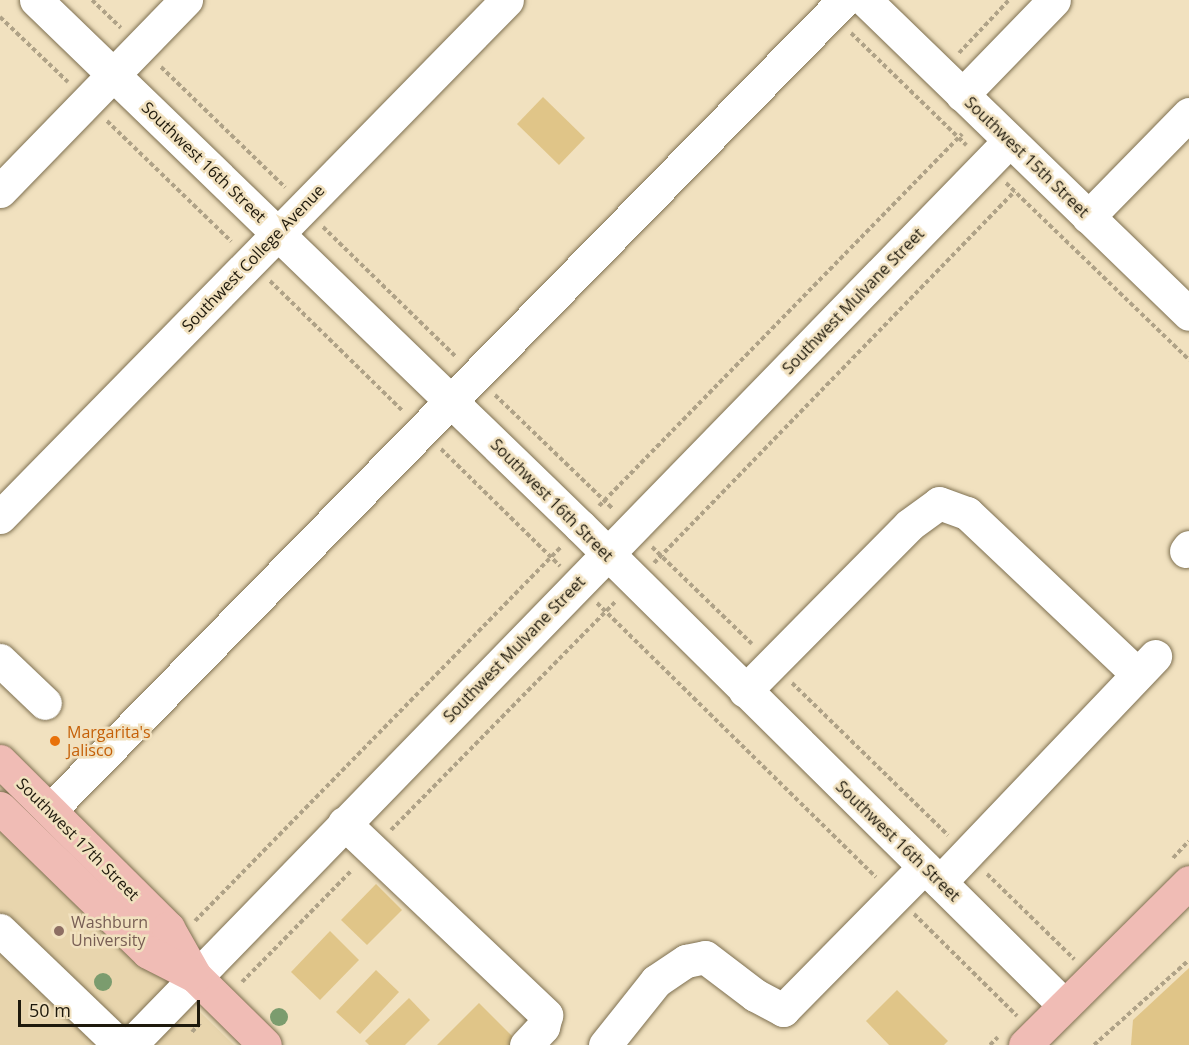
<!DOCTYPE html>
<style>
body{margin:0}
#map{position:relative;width:1189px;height:1045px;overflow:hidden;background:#f1e1bf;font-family:"Open Sans",sans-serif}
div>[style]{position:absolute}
.built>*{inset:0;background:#e8d5ad}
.building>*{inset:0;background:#e0c588}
.path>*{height:4px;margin-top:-2px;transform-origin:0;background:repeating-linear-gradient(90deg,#afa287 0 4.5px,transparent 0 7.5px)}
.roads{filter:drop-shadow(0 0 2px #7e7051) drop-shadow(0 0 2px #7e7051)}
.minor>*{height:33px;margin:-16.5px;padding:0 16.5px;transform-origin:16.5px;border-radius:16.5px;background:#fff}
.major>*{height:33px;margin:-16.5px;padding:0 16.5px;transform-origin:16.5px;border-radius:16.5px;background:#f0bcb5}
.trees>*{width:18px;height:18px;margin:-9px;border-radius:50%;background:#7b9c6e}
.dots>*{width:16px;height:16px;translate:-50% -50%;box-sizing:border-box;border:3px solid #f1e1bf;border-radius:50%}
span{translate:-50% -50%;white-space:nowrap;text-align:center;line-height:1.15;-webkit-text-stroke:5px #f1e1bf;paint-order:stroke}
.street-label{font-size:16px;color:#1e190c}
.food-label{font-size:16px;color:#c56008}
.left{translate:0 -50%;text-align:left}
.education-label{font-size:16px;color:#785e54}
.scale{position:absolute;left:18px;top:1000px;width:182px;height:27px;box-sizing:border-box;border:3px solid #1e190c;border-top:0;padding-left:8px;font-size:18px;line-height:21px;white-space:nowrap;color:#1e190c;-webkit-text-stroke:4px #f1e1bf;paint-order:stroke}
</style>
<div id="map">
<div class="built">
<i style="clip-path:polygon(0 818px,234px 1045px,0 1045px)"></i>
</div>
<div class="building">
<i style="clip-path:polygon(543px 97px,585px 138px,559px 165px,517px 124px)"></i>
<i style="clip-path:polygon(376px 884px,402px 910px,367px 945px,341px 920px)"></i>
<i style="clip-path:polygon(330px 931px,359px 960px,320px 1000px,291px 972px)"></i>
<i style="clip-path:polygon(1189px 968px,1189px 1045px,1131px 1045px,1133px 1020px)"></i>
<i style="clip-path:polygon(376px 970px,399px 992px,360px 1034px,336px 1012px)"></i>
<i style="clip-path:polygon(897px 990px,948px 1041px,944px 1045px,889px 1045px,866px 1021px)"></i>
<i style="clip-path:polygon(409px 998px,430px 1020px,405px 1045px,369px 1045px,365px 1041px)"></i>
<i style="clip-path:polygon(479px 1003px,521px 1045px,437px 1045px)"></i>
</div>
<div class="path">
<i style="left:92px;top:0;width:40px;rotate:44deg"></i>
<i style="left:0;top:17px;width:94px;rotate:43.7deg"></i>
<i style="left:851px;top:33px;width:161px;rotate:44.2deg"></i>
<i style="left:959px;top:53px;width:73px;rotate:-46.7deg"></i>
<i style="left:161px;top:67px;width:173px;rotate:44.1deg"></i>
<i style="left:107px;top:121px;width:173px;rotate:44.1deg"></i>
<i style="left:1006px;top:183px;width:255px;rotate:44deg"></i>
<i style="left:323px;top:227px;width:185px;rotate:44.3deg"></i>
<i style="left:270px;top:281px;width:187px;rotate:44.4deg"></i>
<i style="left:495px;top:395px;width:163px;rotate:44deg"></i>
<i style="left:441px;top:449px;width:167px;rotate:44.5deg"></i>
<i style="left:599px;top:506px;width:520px;rotate:-45.7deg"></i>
<i style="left:652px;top:547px;width:139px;rotate:44.1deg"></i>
<i style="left:654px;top:563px;width:518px;rotate:-45.86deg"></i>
<i style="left:597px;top:603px;width:391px;rotate:44.5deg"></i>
<i style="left:792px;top:683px;width:218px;rotate:44.3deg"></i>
<i style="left:391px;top:830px;width:322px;rotate:-45.5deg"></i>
<i style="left:1173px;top:858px;width:23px;rotate:-47deg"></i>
<i style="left:987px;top:874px;width:122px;rotate:44.3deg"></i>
<i style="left:914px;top:914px;width:145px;rotate:44.7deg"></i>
<i style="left:195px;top:921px;width:523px;rotate:-45.62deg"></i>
<i style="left:242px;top:982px;width:157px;rotate:-45.5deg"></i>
<i style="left:192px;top:1032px;width:15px;rotate:-48deg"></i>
<i style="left:990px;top:1045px;width:11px;rotate:-45deg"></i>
<i style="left:1094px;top:1045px;width:127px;rotate:-41.8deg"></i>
</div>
<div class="roads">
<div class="minor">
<i style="left:36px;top:0;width:757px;rotate:44.04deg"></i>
<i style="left:580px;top:526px;width:681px;rotate:44.7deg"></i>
<i style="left:865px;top:0;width:451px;rotate:44.1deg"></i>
<i style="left:962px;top:95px;width:132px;rotate:-45.9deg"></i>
<i style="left:0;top:191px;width:267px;rotate:-45.8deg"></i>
<i style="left:1088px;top:217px;width:144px;rotate:-45.6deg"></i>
<i style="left:0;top:517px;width:724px;rotate:-45.56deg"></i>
<i style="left:1186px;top:551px;width:5px;rotate:-53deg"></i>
<i style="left:0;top:660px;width:62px;rotate:43.7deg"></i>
<i style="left:745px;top:691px;width:233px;rotate:-45.3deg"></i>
<i style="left:909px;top:525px;width:37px;rotate:-36deg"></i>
<i style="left:939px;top:503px;width:30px;rotate:20deg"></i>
<i style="left:967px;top:513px;width:234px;rotate:43.4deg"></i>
<i style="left:50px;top:810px;width:1134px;rotate:-45.57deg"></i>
<i style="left:344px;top:823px;width:279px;rotate:43.5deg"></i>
<i style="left:546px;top:1015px;width:12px;rotate:104deg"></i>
<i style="left:543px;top:1027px;width:25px;rotate:133deg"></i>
<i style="left:940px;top:882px;width:312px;rotate:-46.4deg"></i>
<i style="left:0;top:930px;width:166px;rotate:43.8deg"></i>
<i style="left:130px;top:1045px;width:1261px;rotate:-45.8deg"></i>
<i style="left:605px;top:1045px;width:82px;rotate:-51.4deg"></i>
<i style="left:656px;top:981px;width:36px;rotate:-34deg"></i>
<i style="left:686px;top:961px;width:19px;rotate:-12deg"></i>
<i style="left:705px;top:957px;width:63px;rotate:37.2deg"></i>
<i style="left:755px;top:995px;width:32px;rotate:28deg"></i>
<i style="left:783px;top:1010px;width:201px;rotate:-45.4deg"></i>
</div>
<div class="major">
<i style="left:0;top:761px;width:237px;rotate:44.8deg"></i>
<i style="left:168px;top:928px;width:55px;rotate:60.6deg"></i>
<i style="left:195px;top:976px;width:98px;rotate:44.6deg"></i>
<i style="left:0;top:808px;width:206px;rotate:44.2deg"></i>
<i style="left:148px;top:952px;width:53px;rotate:27.1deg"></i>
<i style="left:1025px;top:1045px;width:231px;rotate:-44.8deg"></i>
</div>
</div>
<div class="trees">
<i style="left:103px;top:982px"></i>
<i style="left:279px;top:1017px"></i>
</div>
<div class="dots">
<i style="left:55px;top:741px;background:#e8710a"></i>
<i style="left:59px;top:931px;background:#8d6e63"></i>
</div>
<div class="street-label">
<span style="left:1027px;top:157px;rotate:44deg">Southwest 15th Street</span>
<span style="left:204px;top:162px;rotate:44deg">Southwest 16th Street</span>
<span style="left:253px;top:258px;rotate:-46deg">Southwest College Avenue</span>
<span style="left:853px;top:301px;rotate:-46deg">Southwest Mulvane Street</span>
<span style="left:552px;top:500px;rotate:45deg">Southwest 16th Street</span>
<span style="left:514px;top:649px;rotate:-46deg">Southwest Mulvane Street</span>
<span style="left:78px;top:839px;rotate:45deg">Southwest 17th Street</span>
<span style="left:898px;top:841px;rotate:44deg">Southwest 16th Street</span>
</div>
<div class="food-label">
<span class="left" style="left:67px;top:741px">Margarita's<br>Jalisco</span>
</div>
<div class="education-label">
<span class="left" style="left:71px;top:931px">Washburn<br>University</span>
</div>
<div class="scale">50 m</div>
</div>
